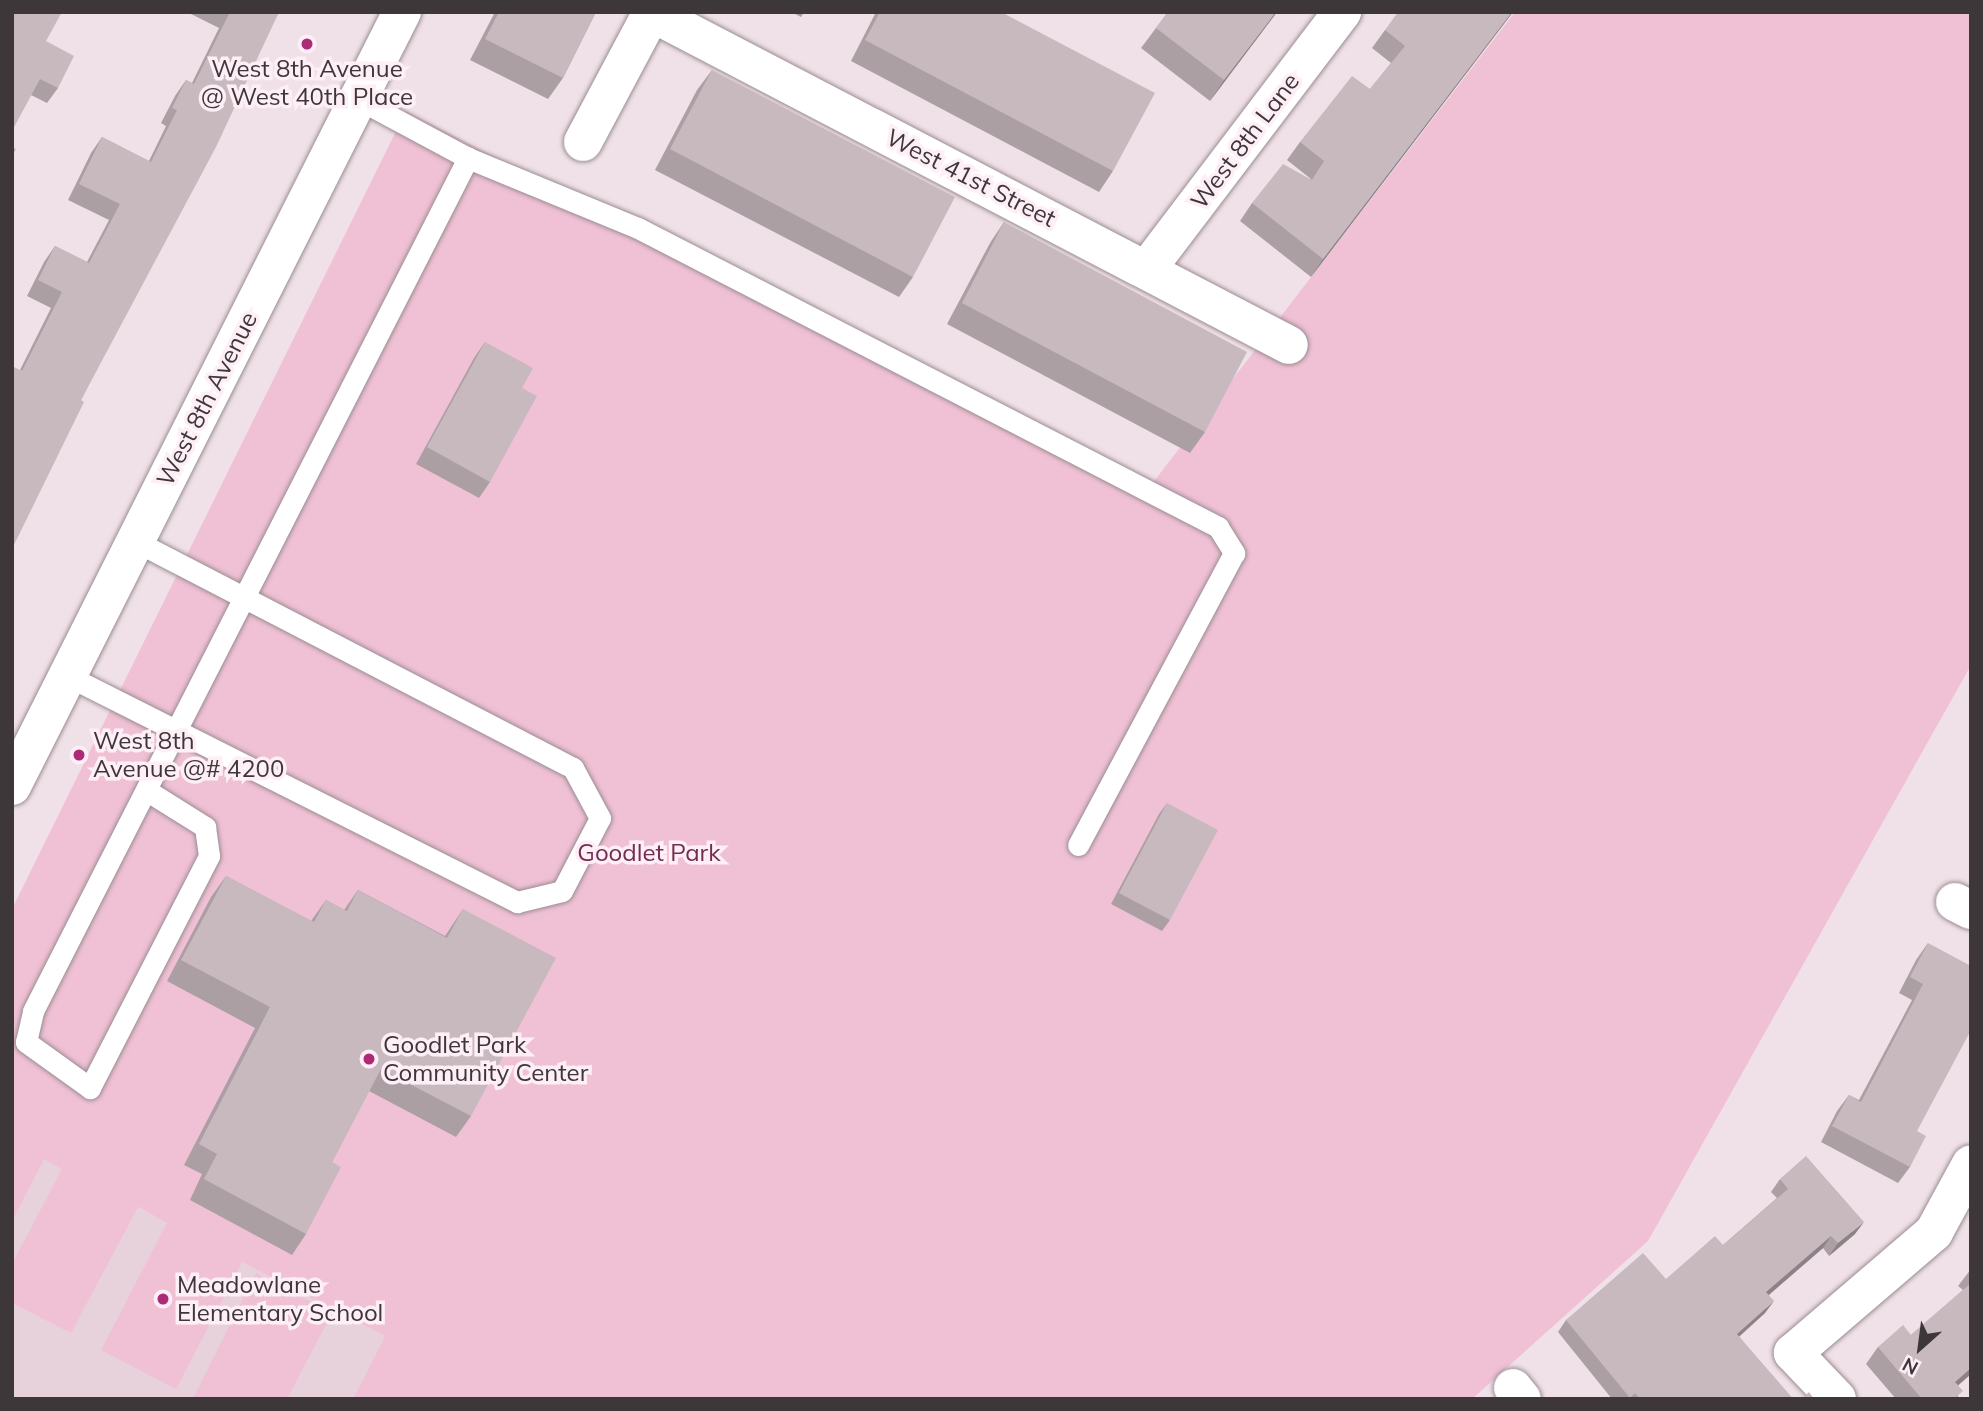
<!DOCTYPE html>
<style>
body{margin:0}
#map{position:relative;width:1983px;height:1411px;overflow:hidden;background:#f0e1e8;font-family:Mulish,sans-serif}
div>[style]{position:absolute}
.built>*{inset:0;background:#e7d1da}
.green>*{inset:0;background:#f0c0d5}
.roads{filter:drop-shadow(0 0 2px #9a8d92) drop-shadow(0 0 2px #9a8d92)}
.service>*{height:21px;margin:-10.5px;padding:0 10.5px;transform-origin:10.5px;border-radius:10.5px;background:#fff}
.minor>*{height:38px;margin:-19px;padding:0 19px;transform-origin:19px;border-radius:19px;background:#fff}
.tertiary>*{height:38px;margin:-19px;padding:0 19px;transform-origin:19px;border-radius:19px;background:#fff}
.wall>*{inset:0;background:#ac9fa4}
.shaded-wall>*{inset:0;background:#8c8286}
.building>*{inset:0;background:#c8b9bf}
.dots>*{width:19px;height:19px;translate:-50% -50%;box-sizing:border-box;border:4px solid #feeef5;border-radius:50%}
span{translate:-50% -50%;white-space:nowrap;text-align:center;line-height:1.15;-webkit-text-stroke:7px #feeef5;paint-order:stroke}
.poi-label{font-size:24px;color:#3d373a}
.left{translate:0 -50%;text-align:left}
.street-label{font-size:24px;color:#3d373a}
.park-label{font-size:24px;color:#732d52}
.frame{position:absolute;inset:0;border:14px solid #3d373a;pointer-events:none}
.north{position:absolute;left:1885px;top:1313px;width:70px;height:70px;-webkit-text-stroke:5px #feeef5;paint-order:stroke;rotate:208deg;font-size:19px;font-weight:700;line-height:28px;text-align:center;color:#3d373a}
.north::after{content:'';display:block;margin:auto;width:24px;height:32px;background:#3d373a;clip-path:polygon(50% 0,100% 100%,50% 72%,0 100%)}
</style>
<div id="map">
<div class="built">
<i style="clip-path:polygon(12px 1142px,385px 1336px,353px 1399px,12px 1399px)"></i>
</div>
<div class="green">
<i style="clip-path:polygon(1515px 12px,1971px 12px,1971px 665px,1648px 1241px,1472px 1399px,353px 1399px,385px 1336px,242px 1262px,176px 1389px,101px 1350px,167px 1223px,138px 1207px,71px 1333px,12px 1303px,12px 1264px,62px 1169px,44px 1159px,12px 1221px,12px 909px,406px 111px,1145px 493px)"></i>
<i style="clip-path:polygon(256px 1273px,332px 1313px,287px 1399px,193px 1399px)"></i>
</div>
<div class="roads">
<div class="service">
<i style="left:358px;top:99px;width:125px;rotate:28.2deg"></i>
<i style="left:468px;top:158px;width:184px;rotate:22.4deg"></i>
<i style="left:638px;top:228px;width:653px;rotate:27.27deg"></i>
<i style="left:1218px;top:527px;width:31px;rotate:58deg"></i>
<i style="left:1234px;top:553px;width:331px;rotate:118.1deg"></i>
<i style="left:68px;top:676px;width:503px;rotate:26.72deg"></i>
<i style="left:517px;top:902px;width:46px;rotate:-13.7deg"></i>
<i style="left:562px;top:891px;width:82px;rotate:-62.5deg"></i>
<i style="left:600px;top:818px;width:57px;rotate:-118.4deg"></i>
<i style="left:573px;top:768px;width:493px;rotate:-152.6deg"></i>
<i style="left:146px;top:790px;width:70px;rotate:32.1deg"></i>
<i style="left:205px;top:827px;width:29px;rotate:82deg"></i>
<i style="left:209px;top:856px;width:261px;rotate:117.2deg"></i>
<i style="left:90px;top:1088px;width:79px;rotate:-144.3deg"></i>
<i style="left:26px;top:1042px;width:32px;rotate:-77deg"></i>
<i style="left:33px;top:1011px;width:958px;rotate:-62.98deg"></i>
</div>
<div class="minor">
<i style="left:652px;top:13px;width:718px;rotate:27.53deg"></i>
<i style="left:583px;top:142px;width:147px;rotate:-62deg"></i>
<i style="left:1147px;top:269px;width:323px;rotate:-52.8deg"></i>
<i style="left:1955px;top:902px;width:18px;rotate:27deg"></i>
<i style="left:1513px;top:1388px;width:14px;rotate:51deg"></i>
<i style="left:1837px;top:1399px;width:64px;rotate:-133.7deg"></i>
<i style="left:1793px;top:1353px;width:186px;rotate:-40.6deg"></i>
<i style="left:1934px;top:1232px;width:77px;rotate:-61.4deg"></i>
</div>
<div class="tertiary">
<i style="left:12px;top:786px;width:867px;rotate:-63.26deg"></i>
</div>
</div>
<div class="wall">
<i style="clip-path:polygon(192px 12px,279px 12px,81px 400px,20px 370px,51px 308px,27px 296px,44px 262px,55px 246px,87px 262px,109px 220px,68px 200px,91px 153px,102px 137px,149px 161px,166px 126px,161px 123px,175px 96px,186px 80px,192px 83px,219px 28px,191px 14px)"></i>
<i style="clip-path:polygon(495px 12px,596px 12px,563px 78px,548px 99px,470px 60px)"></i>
<i style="clip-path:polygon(791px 12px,804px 12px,801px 17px)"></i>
<i style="clip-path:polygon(876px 12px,1001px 12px,1113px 171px,1099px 192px,851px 61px)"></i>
<i style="clip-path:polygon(1168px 12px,1277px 12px,1210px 101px,1141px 48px)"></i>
<i style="clip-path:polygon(1513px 12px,1311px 277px,1240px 221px,1252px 203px,1311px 179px,1287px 160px,1300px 142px,1370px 89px,1391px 63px,1372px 48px,1385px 30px)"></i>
<i style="clip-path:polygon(46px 41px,58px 88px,47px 103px,31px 95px)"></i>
<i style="clip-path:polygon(712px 70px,913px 277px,899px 297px,655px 170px,697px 90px)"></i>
<i style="clip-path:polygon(1004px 222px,1205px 432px,1190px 453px,947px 324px,990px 243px)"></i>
<i style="clip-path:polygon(485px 342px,522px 388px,490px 482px,479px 498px,416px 464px,474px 358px)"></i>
<i style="clip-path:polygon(1167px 803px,1170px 920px,1162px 931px,1111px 904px,1159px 814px)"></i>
<i style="clip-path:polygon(226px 876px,311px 921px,326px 900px,344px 910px,358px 890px,445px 936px,463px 909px,471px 1116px,456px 1137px,369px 1091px,332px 1162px,306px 1234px,292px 1255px,190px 1200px,202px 1174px,184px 1165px,255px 1028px,167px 981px,211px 897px)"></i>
<i style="clip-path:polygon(1928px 943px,1917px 1131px,1910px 1167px,1898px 1183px,1821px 1142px,1837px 1111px,1849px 1095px,1859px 1100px,1912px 1000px,1899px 993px,1916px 960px)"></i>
<i style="clip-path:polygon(1780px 1179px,1855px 1234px,1829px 1256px,1823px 1248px,1769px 1295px,1765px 1313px,1739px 1337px,1793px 1399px,1612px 1399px,1558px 1332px,1566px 1320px,1666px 1279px,1723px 1245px,1777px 1198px,1771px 1192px)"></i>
<i style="clip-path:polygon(1971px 1269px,1971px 1374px,1958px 1385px,1958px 1399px,1896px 1399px,1866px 1364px,1878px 1347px,1911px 1335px,1963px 1290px,1958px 1286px)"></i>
</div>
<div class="shaded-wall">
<i style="clip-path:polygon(1276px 12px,1277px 12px,1210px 101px,1224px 80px)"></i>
<i style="clip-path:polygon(1512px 12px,1513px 12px,1311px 277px,1323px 259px)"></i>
<i style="clip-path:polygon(1864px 1222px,1855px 1234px,1829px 1256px,1838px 1243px)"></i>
<i style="clip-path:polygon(1831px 1236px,1823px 1248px,1758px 1304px,1766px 1292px)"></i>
<i style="clip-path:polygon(1774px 1301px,1765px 1313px,1728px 1346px,1737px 1334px)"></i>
<i style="clip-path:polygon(1971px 1368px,1971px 1374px,1944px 1398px,1955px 1382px)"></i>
</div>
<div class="building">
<i style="clip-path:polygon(12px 12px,62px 12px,46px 41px,74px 56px,58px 88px,40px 79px,12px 131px)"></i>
<i style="clip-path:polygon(230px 12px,279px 12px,216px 147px,81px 400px,84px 402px,12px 549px,12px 366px,22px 371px,62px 292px,38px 280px,55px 246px,89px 263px,120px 204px,79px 184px,102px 137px,151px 162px,177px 110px,172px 108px,186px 80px,194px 84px)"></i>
<i style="clip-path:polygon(499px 12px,596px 12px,563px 78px,485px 39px)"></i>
<i style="clip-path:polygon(880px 12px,1001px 12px,1155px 93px,1113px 171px,865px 40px)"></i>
<i style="clip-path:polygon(1168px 12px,1276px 12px,1224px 80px,1156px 28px)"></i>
<i style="clip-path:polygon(1398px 12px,1512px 12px,1323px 259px,1252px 203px,1283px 164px,1312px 180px,1324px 161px,1300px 142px,1352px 76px,1370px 89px,1405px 46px,1385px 30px)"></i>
<i style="clip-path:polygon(712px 70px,955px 197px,913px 277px,670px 149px)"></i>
<i style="clip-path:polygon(12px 147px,16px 149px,12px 157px)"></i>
<i style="clip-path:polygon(1004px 222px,1247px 352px,1205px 432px,962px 303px)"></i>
<i style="clip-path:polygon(485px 342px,533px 368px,522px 388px,537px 396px,490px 482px,427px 447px)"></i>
<i style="clip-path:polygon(1167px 803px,1218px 830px,1170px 920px,1119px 893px)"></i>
<i style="clip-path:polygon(226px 876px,314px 922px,326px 900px,347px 911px,358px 890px,447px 938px,463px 909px,556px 958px,471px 1116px,381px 1069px,332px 1162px,341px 1167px,306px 1234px,204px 1179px,217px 1154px,199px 1144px,270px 1007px,181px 960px)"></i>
<i style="clip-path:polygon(1928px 943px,1971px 966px,1971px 1030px,1917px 1131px,1926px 1136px,1910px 1167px,1832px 1126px,1849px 1095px,1861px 1102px,1923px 984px,1910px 977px)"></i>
<i style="clip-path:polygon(1806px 1156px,1864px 1222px,1838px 1243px,1831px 1236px,1766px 1292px,1774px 1301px,1737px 1334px,1793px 1399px,1640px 1399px,1635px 1393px,1630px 1398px,1566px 1320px,1643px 1253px,1666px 1279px,1715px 1236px,1723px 1245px,1788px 1189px,1780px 1179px)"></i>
<i style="clip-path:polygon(1971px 1283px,1971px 1368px,1955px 1382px,1963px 1391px,1954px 1399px,1922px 1399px,1878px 1347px,1903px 1325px,1911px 1335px)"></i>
<i style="clip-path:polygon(1809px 1392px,1814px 1399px,1801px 1399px)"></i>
</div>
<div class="dots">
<i style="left:307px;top:44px;background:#ac2a76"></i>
<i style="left:79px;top:755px;background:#ac2a76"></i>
<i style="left:369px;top:1059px;background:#ac2a76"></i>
<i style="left:163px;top:1299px;background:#ac2a76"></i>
</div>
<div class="poi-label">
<span style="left:307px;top:83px">West 8th Avenue<br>@ West 40th Place</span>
<span class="left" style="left:93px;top:755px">West 8th<br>Avenue @# 4200</span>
<span class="left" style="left:383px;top:1059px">Goodlet Park<br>Community Center</span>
<span class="left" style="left:177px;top:1299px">Meadowlane<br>Elementary School</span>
</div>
<div class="street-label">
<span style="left:1245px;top:141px;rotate:-53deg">West 8th Lane</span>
<span style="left:971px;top:178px;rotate:27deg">West 41st Street</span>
<span style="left:207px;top:399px;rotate:-63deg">West 8th Avenue</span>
</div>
<div class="park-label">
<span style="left:649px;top:853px">Goodlet Park</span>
</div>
<div class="frame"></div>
<div class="north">N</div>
</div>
